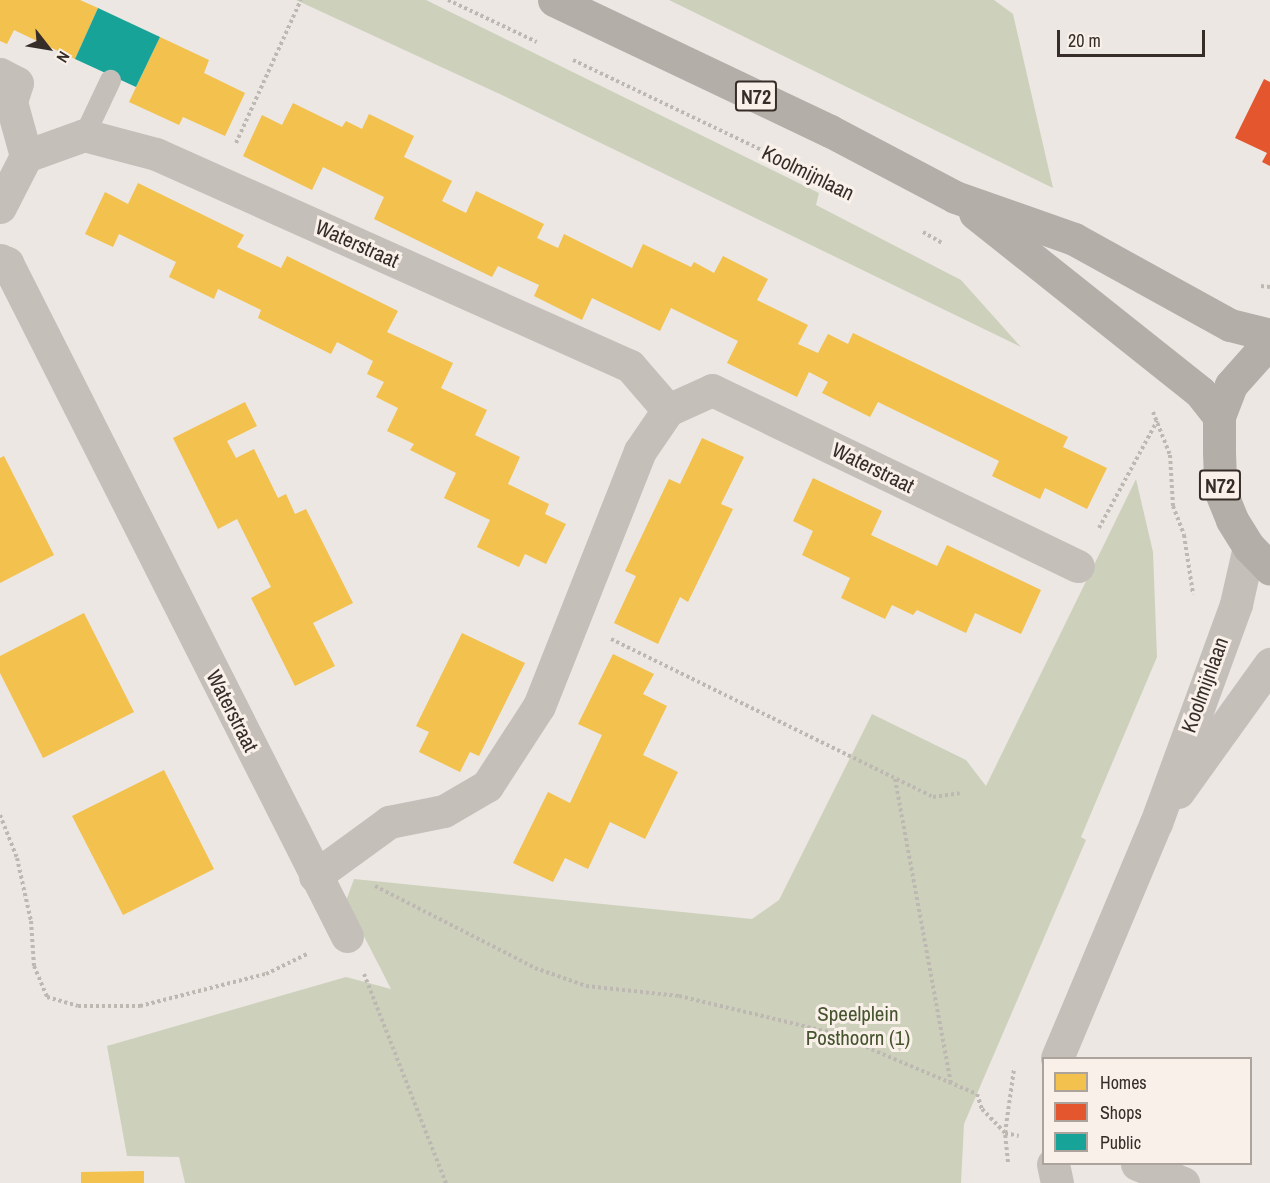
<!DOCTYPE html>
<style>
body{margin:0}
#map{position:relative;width:1270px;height:1183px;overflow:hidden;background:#ece7e2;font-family:"Archivo Narrow",sans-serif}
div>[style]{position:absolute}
.green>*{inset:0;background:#cdd1bc}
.homes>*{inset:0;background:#f2c14e}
.shops>*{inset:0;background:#e4572e}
.public>*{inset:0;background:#17a398}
.path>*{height:4px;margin-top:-2px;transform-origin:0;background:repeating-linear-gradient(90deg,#beb8b2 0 3px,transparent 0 6px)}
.service>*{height:21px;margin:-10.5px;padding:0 10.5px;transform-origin:10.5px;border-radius:10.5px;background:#c5bfba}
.minor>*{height:33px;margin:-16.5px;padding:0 16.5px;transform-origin:16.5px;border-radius:16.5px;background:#c5bfba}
.primary>*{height:33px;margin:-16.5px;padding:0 16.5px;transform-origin:16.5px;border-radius:16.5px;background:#b4aea9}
span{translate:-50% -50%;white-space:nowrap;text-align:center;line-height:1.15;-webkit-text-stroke:6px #f9f1e9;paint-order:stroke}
.shield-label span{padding:2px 4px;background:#f9f1e9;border:2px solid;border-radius:4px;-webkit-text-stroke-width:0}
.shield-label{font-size:20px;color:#362d29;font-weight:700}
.street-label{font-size:21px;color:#362d29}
.park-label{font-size:21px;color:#45532e}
.legend{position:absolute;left:1042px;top:1057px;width:210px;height:108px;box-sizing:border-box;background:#f9f1e9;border:2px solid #aba39c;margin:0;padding:8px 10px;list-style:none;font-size:18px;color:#362d29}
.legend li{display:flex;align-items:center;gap:12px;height:30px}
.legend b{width:30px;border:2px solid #aba39c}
.north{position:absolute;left:18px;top:18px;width:60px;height:60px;-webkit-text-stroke:4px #f9f1e9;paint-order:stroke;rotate:121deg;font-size:16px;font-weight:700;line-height:24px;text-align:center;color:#362d29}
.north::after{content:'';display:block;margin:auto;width:21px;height:27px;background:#362d29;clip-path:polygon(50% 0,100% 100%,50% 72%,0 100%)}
.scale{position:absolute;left:1057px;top:30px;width:148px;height:27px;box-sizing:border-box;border:3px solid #362d29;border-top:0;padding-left:8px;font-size:18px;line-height:21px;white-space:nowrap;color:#362d29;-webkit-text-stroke:4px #f9f1e9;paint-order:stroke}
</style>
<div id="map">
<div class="green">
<i style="clip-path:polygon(296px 0,426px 0,819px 193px,816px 205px,961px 280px,1021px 347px,504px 96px)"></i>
<i style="clip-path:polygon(669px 0,994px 0,1013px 14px,1053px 188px)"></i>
<i style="clip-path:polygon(1136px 479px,1153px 552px,1157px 657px,1081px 837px,1086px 840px,964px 1124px,961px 1183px,185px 1183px,179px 1157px,127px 1156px,107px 1046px,346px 977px,391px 989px,346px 901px,354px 879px,752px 919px,779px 900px,872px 714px,966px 760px,986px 786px)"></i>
</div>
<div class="homes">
<i style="clip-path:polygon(0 0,80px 0,98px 8px,75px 59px,14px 30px,7px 44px,0 41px)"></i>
<i style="clip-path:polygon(160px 37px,209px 60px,204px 73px,245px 93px,225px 136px,183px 117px,179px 125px,129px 102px)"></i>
<i style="clip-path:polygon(293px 103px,342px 127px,346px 121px,362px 129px,369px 114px,414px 136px,404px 157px,452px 181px,442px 201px,466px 213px,476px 191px,544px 224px,537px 238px,558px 248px,564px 234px,632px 268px,643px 244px,691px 267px,694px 262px,714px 273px,723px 256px,768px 279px,757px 300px,808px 325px,798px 344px,818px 353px,828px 334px,848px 344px,853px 333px,1068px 437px,1063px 447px,1107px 468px,1087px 509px,1045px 488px,1040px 499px,992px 476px,999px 461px,878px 402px,870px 417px,822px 393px,828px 382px,809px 372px,797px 397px,727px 363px,738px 341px,671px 308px,660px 331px,592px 298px,582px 320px,534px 296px,539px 285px,498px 266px,492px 277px,374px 219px,384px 197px,323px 167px,312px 190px,243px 156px,262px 115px,282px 125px)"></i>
<i style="clip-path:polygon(138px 183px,244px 235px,237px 247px,281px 268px,287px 256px,398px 311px,387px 332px,453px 363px,441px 388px,487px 410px,475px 435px,520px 457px,508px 484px,549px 504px,545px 514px,566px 524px,546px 564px,525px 554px,519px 567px,477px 547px,490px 520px,444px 498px,456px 473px,410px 450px,414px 444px,387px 431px,398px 408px,376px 397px,384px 382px,367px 374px,373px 361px,337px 342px,331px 354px,258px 318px,261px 310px,218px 289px,214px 299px,169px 277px,176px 262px,119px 234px,113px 247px,85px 234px,105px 192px,128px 204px)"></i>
<i style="clip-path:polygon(245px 402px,257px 426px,227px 441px,236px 458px,254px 449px,278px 498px,286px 494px,295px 514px,306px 509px,353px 603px,313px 623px,335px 666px,295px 686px,251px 598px,271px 587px,237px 519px,218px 529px,173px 438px)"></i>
<i style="clip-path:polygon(702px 438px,744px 457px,721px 504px,733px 509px,688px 602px,680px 597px,658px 644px,614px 623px,636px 576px,625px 571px,669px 479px,680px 484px)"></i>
<i style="clip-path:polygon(4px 456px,54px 555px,0 583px,0 458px)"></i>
<i style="clip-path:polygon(813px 478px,882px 511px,871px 535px,937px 566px,947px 545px,1041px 590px,1021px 634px,975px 613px,966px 633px,917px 610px,913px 615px,892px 605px,885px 619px,841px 598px,850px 578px,802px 555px,813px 531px,793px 521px)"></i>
<i style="clip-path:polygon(84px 613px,134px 712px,43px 758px,0 673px,0 656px)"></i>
<i style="clip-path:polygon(462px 633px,525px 663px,479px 756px,470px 752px,460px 772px,419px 752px,429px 732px,416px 726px)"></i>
<i style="clip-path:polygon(613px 654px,654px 674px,643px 694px,667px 706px,643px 755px,678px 772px,645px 839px,610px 822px,588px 869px,565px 858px,553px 882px,513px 863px,548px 792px,570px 803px,602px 735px,578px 724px)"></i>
<i style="clip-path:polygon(164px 770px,214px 869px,123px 915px,72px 816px)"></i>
<i style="clip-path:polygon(144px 1171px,144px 1183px,81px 1183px,81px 1172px)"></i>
</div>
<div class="shops">
<i style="clip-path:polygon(1264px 79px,1270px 82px,1270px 166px,1262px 162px,1267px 153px,1235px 138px)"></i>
</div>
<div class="public">
<i style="clip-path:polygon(98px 8px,160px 37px,136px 87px,75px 59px)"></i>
</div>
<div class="path">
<i style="left:448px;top:0;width:98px;rotate:25.3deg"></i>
<i style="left:573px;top:60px;width:293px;rotate:25.5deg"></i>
<i style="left:236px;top:143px;width:157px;rotate:-65.6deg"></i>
<i style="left:923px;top:232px;width:22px;rotate:30deg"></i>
<i style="left:1261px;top:286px;width:9px;rotate:6deg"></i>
<i style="left:1153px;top:412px;width:46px;rotate:68.4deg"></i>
<i style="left:1170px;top:455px;width:51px;rotate:86.6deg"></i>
<i style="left:1173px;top:506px;width:31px;rotate:69deg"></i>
<i style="left:1184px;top:535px;width:60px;rotate:81.3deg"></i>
<i style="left:1099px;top:528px;width:122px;rotate:-61.5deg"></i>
<i style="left:611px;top:639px;width:359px;rotate:26.1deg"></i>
<i style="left:933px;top:797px;width:27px;rotate:-8deg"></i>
<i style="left:895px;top:779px;width:309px;rotate:79.6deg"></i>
<i style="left:0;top:815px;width:46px;rotate:68.4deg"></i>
<i style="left:17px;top:858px;width:65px;rotate:77.5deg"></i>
<i style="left:31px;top:921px;width:45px;rotate:86.2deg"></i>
<i style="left:34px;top:966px;width:34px;rotate:67deg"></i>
<i style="left:47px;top:997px;width:32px;rotate:16deg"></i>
<i style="left:78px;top:1006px;width:62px"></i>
<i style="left:140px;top:1006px;width:130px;rotate:-14.3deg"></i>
<i style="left:266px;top:974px;width:46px;rotate:-26deg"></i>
<i style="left:375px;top:886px;width:180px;rotate:27.1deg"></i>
<i style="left:535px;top:968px;width:54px;rotate:19.4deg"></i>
<i style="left:586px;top:986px;width:94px;rotate:6.1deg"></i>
<i style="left:679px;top:996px;width:158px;rotate:13.5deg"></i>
<i style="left:833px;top:1033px;width:156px;rotate:23deg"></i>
<i style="left:977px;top:1094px;width:16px;rotate:72deg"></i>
<i style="left:982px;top:1109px;width:33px;rotate:46deg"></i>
<i style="left:1005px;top:1133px;width:14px;rotate:12deg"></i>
<i style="left:364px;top:974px;width:225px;rotate:68.6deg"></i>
<i style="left:1008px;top:1162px;width:29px;rotate:-96deg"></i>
<i style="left:1005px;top:1133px;width:65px;rotate:-82deg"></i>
</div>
<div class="service">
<i style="left:84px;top:135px;width:61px;rotate:-64.7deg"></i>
</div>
<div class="minor">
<i style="left:0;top:74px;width:19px;rotate:28deg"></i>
<i style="left:17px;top:83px;width:20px;rotate:108deg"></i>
<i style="left:11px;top:102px;width:56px;rotate:74.5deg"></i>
<i style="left:0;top:207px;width:57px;rotate:-63deg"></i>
<i style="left:26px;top:156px;width:62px;rotate:-19.9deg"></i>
<i style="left:84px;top:135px;width:74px;rotate:14.8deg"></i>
<i style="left:156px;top:154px;width:519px;rotate:24.1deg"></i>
<i style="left:630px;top:366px;width:58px;rotate:49.2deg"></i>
<i style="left:0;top:260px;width:8px;rotate:23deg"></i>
<i style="left:7px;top:263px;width:754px;rotate:63.2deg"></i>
<i style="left:1178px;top:792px;width:158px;rotate:-54.3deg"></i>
<i style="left:315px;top:876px;width:92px;rotate:-36.1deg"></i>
<i style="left:389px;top:822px;width:56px;rotate:-11.3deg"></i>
<i style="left:444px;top:811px;width:50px;rotate:-30.2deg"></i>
<i style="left:487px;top:786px;width:95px;rotate:-57deg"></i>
<i style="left:539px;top:706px;width:274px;rotate:-68.4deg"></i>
<i style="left:640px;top:451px;width:50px;rotate:-55.7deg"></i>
<i style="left:668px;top:410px;width:48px;rotate:-24.4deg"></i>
<i style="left:712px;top:390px;width:406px;rotate:25.7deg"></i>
<i style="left:1057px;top:1058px;width:255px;rotate:-67.2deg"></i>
<i style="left:1156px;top:823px;width:233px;rotate:-69.9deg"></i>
<i style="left:1236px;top:604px;width:58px;rotate:-77.2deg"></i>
<i style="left:1053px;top:1164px;width:19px;rotate:78deg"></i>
<i style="left:1137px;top:1164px;width:50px;rotate:22.4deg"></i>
</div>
<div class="primary">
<i style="left:554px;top:0;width:306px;rotate:25.4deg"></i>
<i style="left:830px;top:131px;width:141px;rotate:27.8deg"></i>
<i style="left:955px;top:197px;width:126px;rotate:19.4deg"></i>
<i style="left:1074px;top:239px;width:178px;rotate:28.9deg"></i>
<i style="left:1230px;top:325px;width:41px;rotate:14deg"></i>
<i style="left:975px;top:213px;width:288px;rotate:38.5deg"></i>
<i style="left:1200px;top:392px;width:31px;rotate:52deg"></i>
<i style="left:1270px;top:341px;width:59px;rotate:131.6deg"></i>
<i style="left:1231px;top:385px;width:33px;rotate:111deg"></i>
<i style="left:1219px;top:416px;width:36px;rotate:90deg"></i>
<i style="left:1219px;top:452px;width:38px;rotate:88deg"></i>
<i style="left:1220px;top:490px;width:32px;rotate:68deg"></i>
<i style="left:1232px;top:520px;width:32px;rotate:58deg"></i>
<i style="left:1249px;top:547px;width:30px;rotate:46deg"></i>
</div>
<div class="shield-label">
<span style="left:756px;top:96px">N72</span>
<span style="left:1220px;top:485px">N72</span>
</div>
<div class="street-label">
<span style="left:808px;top:173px;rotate:26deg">Koolmijnlaan</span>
<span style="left:357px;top:244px;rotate:24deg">Waterstraat</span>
<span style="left:873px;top:468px;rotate:26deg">Waterstraat</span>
<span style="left:1205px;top:685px;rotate:-70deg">Koolmijnlaan</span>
<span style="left:232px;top:711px;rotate:63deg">Waterstraat</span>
</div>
<div class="park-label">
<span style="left:858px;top:1026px">Speelplein<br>Posthoorn (1)</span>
</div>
<ul class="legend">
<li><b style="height:16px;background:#f2c14e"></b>Homes</li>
<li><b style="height:16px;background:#e4572e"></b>Shops</li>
<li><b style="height:16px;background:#17a398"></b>Public</li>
</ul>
<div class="north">N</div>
<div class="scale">20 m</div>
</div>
